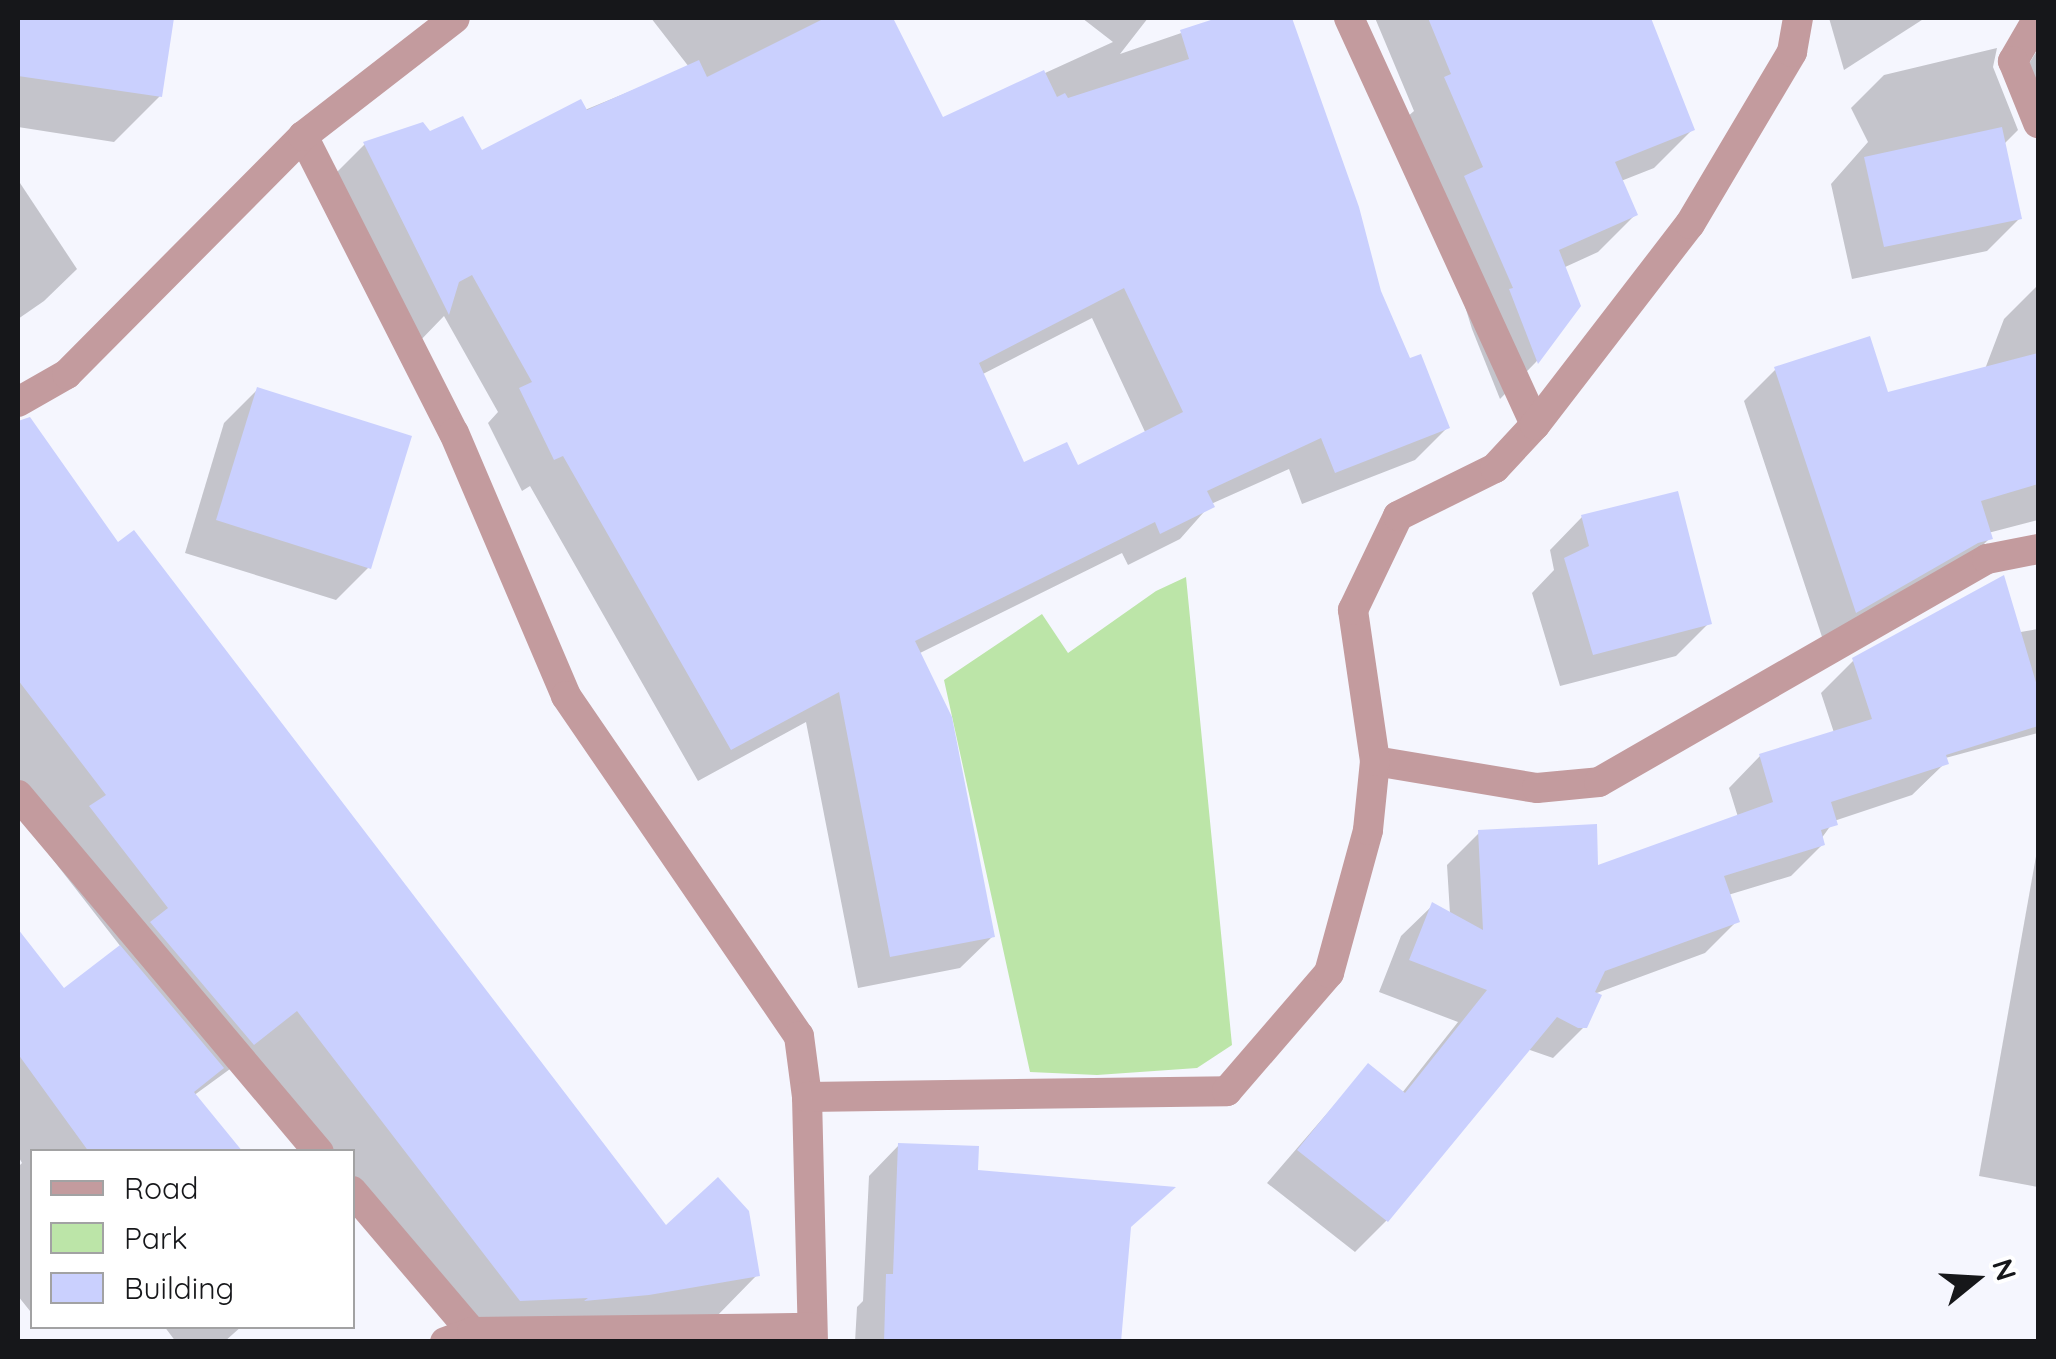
<!DOCTYPE html>
<style>
body{margin:0}
#map{position:relative;width:2056px;height:1359px;overflow:hidden;background:#f5f6fe;font-family:Quicksand,sans-serif}
div>[style]{position:absolute}
.green>*{inset:0;background:#bce5a8}
.shadow>*{inset:0;background:#0003}
.building>*{inset:0;background:#cad0fe}
.lane>*{height:30px;margin:-15px;padding:0 15px;transform-origin:15px;border-radius:15px;background:#c39b9e}
.street>*{height:30px;margin:-15px;padding:0 15px;transform-origin:15px;border-radius:15px;background:#c39b9e}
span{translate:-50% -50%;white-space:nowrap;text-align:center;line-height:1.15;-webkit-text-stroke:10px #fff;paint-order:stroke}
.frame{position:absolute;inset:0;border:20px solid #16171a;pointer-events:none}
.legend{position:absolute;left:30px;top:1149px;width:325px;height:180px;box-sizing:border-box;background:#fff;border:2px solid #a2a2a3;margin:0;padding:12px 18px;list-style:none;font-size:30px;color:#16171a}
.legend li{display:flex;align-items:center;gap:20px;height:50px}
.legend b{width:50px;border:2px solid #a2a2a3}
.north{position:absolute;left:1926px;top:1229px;width:100px;height:100px;-webkit-text-stroke:8px #fff;paint-order:stroke;rotate:72deg;font-size:28px;font-weight:700;line-height:40px;text-align:center;color:#16171a}
.north::after{content:'';display:block;margin:auto;width:35px;height:45px;background:#16171a;clip-path:polygon(50% 0,100% 100%,50% 72%,0 100%)}
</style>
<div id="map">
<div class="green">
<i style="clip-path:polygon(1186px 577px,1232px 1045px,1197px 1068px,1097px 1075px,1030px 1072px,944px 680px,1042px 614px,1068px 653px,1156px 591px)"></i>
</div>
<div class="shadow">
<i style="clip-path:polygon(18px 18px,172px 18px,160px 96px,114px 142px,18px 127px)"></i>
<i style="clip-path:polygon(evenodd,651px 18px,890px 18px,942px 120px,1113px 42px,1082px 18px,1148px 18px,1120px 54px,1225px 18px,1289px 18px,1356px 207px,1378px 292px,1409px 361px,1447px 428px,1415px 460px,1302px 504px,1289px 469px,1211px 504px,1180px 539px,1128px 565px,1122px 553px,918px 654px,993px 936px,960px 968px,858px 988px,806px 722px,698px 781px,530px 486px,522px 491px,488px 423px,498px 412px,444px 316px,416px 345px,332px 177px,365px 144px,429px 134px,481px 153px,689px 67px,651px 18px,1092px 318px,1146px 434px,1076px 468px,1023px 466px,981px 375px,1092px 318px)"></i>
<i style="clip-path:polygon(1375px 18px,1648px 18px,1692px 130px,1654px 168px,1621px 181px,1636px 214px,1598px 252px,1563px 268px,1578px 306px,1536px 362px,1500px 399px,1472px 329px,1407px 117px,1414px 111px)"></i>
<i style="clip-path:polygon(1829px 18px,1925px 18px,1844px 70px)"></i>
<i style="clip-path:polygon(1997px 48px,1993px 67px,2018px 130px,2004px 144px,2020px 218px,1987px 251px,1852px 279px,1831px 184px,1868px 142px,1851px 108px,1884px 75px)"></i>
<i style="clip-path:polygon(2038px 49px,2038px 135px,2018px 81px)"></i>
<i style="clip-path:polygon(18px 180px,77px 269px,44px 301px,18px 319px)"></i>
<i style="clip-path:polygon(2036px 287px,2038px 520px,1988px 533px,1990px 538px,1958px 570px,1824px 643px,1744px 401px,1776px 369px,1886px 395px,1985px 369px,2004px 319px)"></i>
<i style="clip-path:polygon(257px 390px,369px 567px,336px 600px,185px 553px,224px 423px)"></i>
<i style="clip-path:polygon(50px 449px,118px 546px,666px 1229px,757px 1275px,714px 1319px,474px 1342px,352px 1183px,352px 1152px,328px 1152px,252px 1053px,193px 1096px,240px 1152px,32px 1152px,32px 1309px,30px 1311px,18px 1296px,18px 1167px,22px 1163px,18px 1156px,18px 933px,63px 991px,121px 947px,47px 852px,62px 837px,18px 780px,18px 472px)"></i>
<i style="clip-path:polygon(1582px 517px,1709px 623px,1676px 656px,1560px 686px,1532px 593px,1554px 570px,1550px 550px)"></i>
<i style="clip-path:polygon(2038px 629px,2038px 733px,1927px 763px,1942px 766px,1912px 795px,1834px 821px,1821px 839px,1823px 844px,1791px 876px,1728px 895px,1737px 921px,1705px 953px,1594px 994px,1585px 1026px,1553px 1058px,1527px 1049px,1386px 1221px,1355px 1252px,1267px 1183px,1368px 1066px,1402px 1093px,1458px 1022px,1379px 992px,1401px 936px,1433px 905px,1450px 914px,1447px 865px,1479px 833px,1596px 869px,1738px 817px,1729px 788px,1760px 756px,1839px 748px,1821px 693px,1854px 660px)"></i>
<i style="clip-path:polygon(2038px 845px,2038px 1187px,1979px 1176px)"></i>
<i style="clip-path:polygon(899px 1145px,976px 1172px,1170px 1189px,1128px 1229px,1119px 1342px,855px 1342px,857px 1307px,863px 1301px,869px 1176px)"></i>
<i style="clip-path:polygon(164px 1326px,242px 1326px,224px 1342px,176px 1342px)"></i>
</div>
<div class="building">
<i style="clip-path:polygon(18px 18px,174px 18px,162px 97px,18px 76px)"></i>
<i style="clip-path:polygon(evenodd,825px 18px,893px 18px,943px 117px,1044px 70px,1057px 97px,1065px 93px,1068px 98px,1189px 59px,1180px 30px,1217px 18px,1292px 18px,1359px 207px,1381px 291px,1410px 358px,1421px 354px,1450px 428px,1335px 473px,1321px 438px,1207px 491px,1215px 507px,1160px 534px,1155px 522px,915px 641px,952px 717px,995px 937px,890px 957px,839px 692px,731px 750px,563px 456px,554px 460px,519px 388px,532px 382px,472px 275px,459px 282px,449px 315px,363px 142px,423px 122px,430px 131px,463px 116px,482px 150px,581px 99px,587px 110px,699px 60px,707px 77px,825px 18px,1124px 288px,1183px 412px,1078px 465px,1067px 442px,1024px 462px,979px 363px,1124px 288px)"></i>
<i style="clip-path:polygon(1428px 18px,1651px 18px,1695px 130px,1615px 162px,1638px 215px,1559px 250px,1581px 306px,1538px 364px,1509px 289px,1513px 288px,1464px 176px,1483px 167px,1444px 77px,1451px 74px)"></i>
<i style="clip-path:polygon(2002px 127px,2022px 219px,1884px 247px,1864px 157px)"></i>
<i style="clip-path:polygon(1870px 336px,1888px 392px,2038px 353px,2038px 484px,1981px 501px,1993px 539px,1978px 543px,1856px 613px,1774px 367px)"></i>
<i style="clip-path:polygon(257px 387px,412px 436px,371px 569px,216px 520px)"></i>
<i style="clip-path:polygon(30px 417px,118px 542px,134px 530px,666px 1225px,718px 1177px,749px 1211px,760px 1276px,649px 1295px,584px 1301px,588px 1298px,520px 1301px,297px 1011px,254px 1045px,150px 922px,168px 908px,89px 806px,106px 795px,18px 680px,18px 421px)"></i>
<i style="clip-path:polygon(1678px 491px,1712px 624px,1593px 655px,1564px 558px,1589px 546px,1581px 515px)"></i>
<i style="clip-path:polygon(2004px 575px,2038px 689px,2038px 726px,1946px 755px,1949px 764px,1831px 802px,1838px 825px,1821px 830px,1825px 845px,1724px 876px,1740px 922px,1605px 971px,1595px 992px,1602px 995px,1587px 1028px,1578px 1028px,1557px 1017px,1388px 1222px,1297px 1150px,1368px 1063px,1405px 1093px,1487px 990px,1409px 960px,1432px 902px,1483px 930px,1478px 830px,1597px 824px,1598px 865px,1773px 802px,1759px 754px,1872px 719px,1852px 658px)"></i>
<i style="clip-path:polygon(18px 929px,64px 988px,120px 945px,224px 1068px,194px 1092px,243px 1152px,89px 1152px,18px 1054px)"></i>
<i style="clip-path:polygon(898px 1143px,979px 1146px,978px 1170px,1176px 1187px,1131px 1227px,1121px 1342px,884px 1342px,886px 1274px,893px 1274px)"></i>
</div>
<div class="lane">
<i style="left:1349px;top:18px;width:447px;rotate:65.4deg"></i>
</div>
<div class="street">
<i style="left:2038px;top:18px;width:50px;rotate:120.2deg"></i>
<i style="left:2013px;top:61px;width:67px;rotate:68deg"></i>
<i style="left:303px;top:136px;width:333px;rotate:63.1deg"></i>
<i style="left:454px;top:433px;width:286px;rotate:66.9deg"></i>
<i style="left:566px;top:696px;width:412px;rotate:55.6deg"></i>
<i style="left:799px;top:1036px;width:62px;rotate:82.5deg"></i>
<i style="left:807px;top:1097px;width:245px;rotate:88.6deg"></i>
<i style="left:18px;top:402px;width:56px;rotate:-29.7deg"></i>
<i style="left:67px;top:374px;width:335px;rotate:-45.2deg"></i>
<i style="left:303px;top:136px;width:192px;rotate:-37.8deg"></i>
<i style="left:1375px;top:761px;width:164px;rotate:9.5deg"></i>
<i style="left:1537px;top:788px;width:62px;rotate:-5.5deg"></i>
<i style="left:1599px;top:782px;width:448px;rotate:-29.9deg"></i>
<i style="left:1987px;top:559px;width:52px;rotate:-11.1deg"></i>
<i style="left:18px;top:795px;width:467px;rotate:49.9deg"></i>
<i style="left:807px;top:1097px;width:420px;rotate:-0.8deg"></i>
<i style="left:1227px;top:1091px;width:156px;rotate:-49.2deg"></i>
<i style="left:1329px;top:973px;width:148px;rotate:-74.7deg"></i>
<i style="left:1368px;top:830px;width:69px;rotate:-84.2deg"></i>
<i style="left:1375px;top:761px;width:153px;rotate:-98.3deg"></i>
<i style="left:1353px;top:610px;width:104px;rotate:-64.4deg"></i>
<i style="left:1398px;top:516px;width:108px;rotate:-26.3deg"></i>
<i style="left:1495px;top:468px;width:59px;rotate:-47.1deg"></i>
<i style="left:1535px;top:425px;width:254px;rotate:-52.4deg"></i>
<i style="left:1690px;top:224px;width:200px;rotate:-59.3deg"></i>
<i style="left:1792px;top:52px;width:35px;rotate:-80deg"></i>
<i style="left:352px;top:1191px;width:185px;rotate:49.6deg"></i>
<i style="left:445px;top:1342px;width:29px;rotate:-20deg"></i>
<i style="left:472px;top:1332px;width:339px;rotate:-0.7deg"></i>
</div>
<div class="frame"></div>
<ul class="legend">
<li><b style="height:12px;background:#c39b9e"></b>Road</li>
<li><b style="height:28px;background:#bce5a8"></b>Park</li>
<li><b style="height:28px;background:#cad0fe"></b>Building</li>
</ul>
<div class="north">N</div>
</div>
